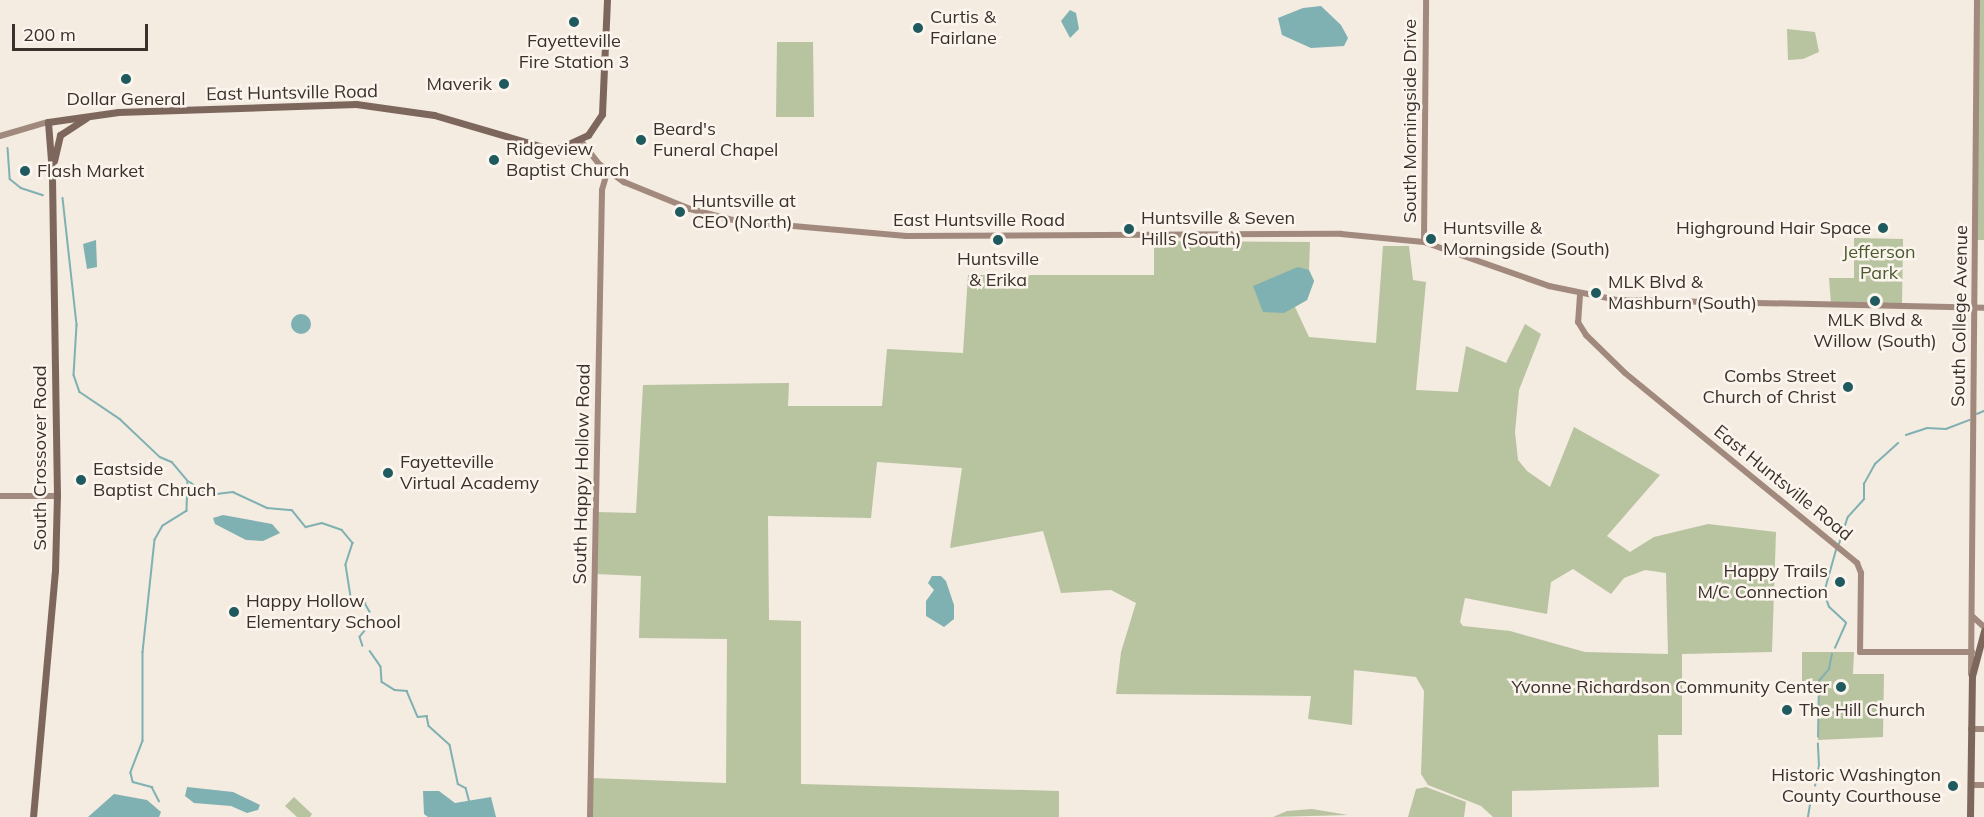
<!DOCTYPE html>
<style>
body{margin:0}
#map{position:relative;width:1984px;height:817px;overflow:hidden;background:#f4ebe1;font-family:Mulish,sans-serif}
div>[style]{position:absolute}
.green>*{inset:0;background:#b8c4a0}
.water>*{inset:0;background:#7fb0b2}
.round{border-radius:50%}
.stream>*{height:1.5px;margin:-0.75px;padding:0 0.75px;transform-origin:0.75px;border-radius:0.75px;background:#7fb0b2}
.secondary>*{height:6px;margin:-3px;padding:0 3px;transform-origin:3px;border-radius:3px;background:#a18a7d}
.primary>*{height:7px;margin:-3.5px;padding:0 3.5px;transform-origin:3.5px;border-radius:3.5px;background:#7d675c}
.dots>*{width:16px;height:16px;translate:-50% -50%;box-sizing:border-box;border:3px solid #fbf5ee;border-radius:50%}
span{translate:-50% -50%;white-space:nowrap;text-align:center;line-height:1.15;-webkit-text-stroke:5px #fbf5ee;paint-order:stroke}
.poi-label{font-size:18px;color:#3b302b}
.left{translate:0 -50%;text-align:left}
.right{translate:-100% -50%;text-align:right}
.street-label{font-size:18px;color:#3b302b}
.park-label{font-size:18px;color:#4a5a2e}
.scale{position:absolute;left:12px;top:24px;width:136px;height:27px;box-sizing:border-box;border:3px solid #3b302b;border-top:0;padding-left:8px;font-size:18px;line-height:21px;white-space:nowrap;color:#3b302b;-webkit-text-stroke:4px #fbf5ee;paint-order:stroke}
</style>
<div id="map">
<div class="green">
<i style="clip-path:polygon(1977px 0,1984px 0,1984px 240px,1976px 240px)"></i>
<i style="clip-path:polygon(1787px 29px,1815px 32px,1819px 52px,1803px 59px,1788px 60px)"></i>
<i style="clip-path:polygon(777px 42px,813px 42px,814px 117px,776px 117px)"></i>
<i style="clip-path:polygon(1854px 238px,1903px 239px,1902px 304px,1831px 304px,1829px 278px,1854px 278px)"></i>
<i style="clip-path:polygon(evenodd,1154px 241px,1310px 242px,1309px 270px,1314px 281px,1307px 300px,1295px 307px,1309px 337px,1376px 343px,1383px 246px,1409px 246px,1413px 280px,1426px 282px,1416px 390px,1458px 392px,1466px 346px,1506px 363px,1525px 324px,1541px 334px,1519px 390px,1515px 432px,1518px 460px,1527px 471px,1550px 487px,1574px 427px,1660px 475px,1607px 536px,1630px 552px,1654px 537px,1708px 524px,1776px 532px,1772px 652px,1682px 654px,1682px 735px,1658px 735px,1659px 787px,1512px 791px,1512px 817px,1493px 817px,1481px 806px,1428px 785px,1421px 774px,1424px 691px,1416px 677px,1354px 670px,1352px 725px,1308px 719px,1311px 696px,1116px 694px,1121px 652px,1136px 603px,1111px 590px,1061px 593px,1043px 531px,950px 548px,962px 468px,877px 462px,871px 518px,768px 516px,769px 620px,801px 621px,801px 784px,1059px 791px,1059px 817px,590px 817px,592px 778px,726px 783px,727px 639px,639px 638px,641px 576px,595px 574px,596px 512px,636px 513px,643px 385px,789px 383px,788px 406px,882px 406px,887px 349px,963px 353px,968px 275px,1154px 275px,1154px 241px,1573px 569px,1611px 594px,1624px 578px,1645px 570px,1666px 573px,1668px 654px,1585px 652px,1510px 631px,1463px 626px,1460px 622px,1465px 598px,1547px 614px,1551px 582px,1573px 569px)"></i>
<i style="clip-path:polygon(1802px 652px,1854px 652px,1853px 674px,1884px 674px,1883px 737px,1818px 740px,1819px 681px,1802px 681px)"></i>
<i style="clip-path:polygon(1426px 787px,1466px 802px,1464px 817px,1408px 817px,1416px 789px)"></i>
<i style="clip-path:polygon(294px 797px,312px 814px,310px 817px,297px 817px,285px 806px)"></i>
<i style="clip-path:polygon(1312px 809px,1348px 815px,1273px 817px,1287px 811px)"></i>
</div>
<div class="water">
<i style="clip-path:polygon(1321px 6px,1341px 25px,1348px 38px,1344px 46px,1311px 48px,1282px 35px,1278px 18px,1303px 8px)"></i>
<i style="clip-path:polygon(1070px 10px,1076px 13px,1079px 29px,1070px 38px,1061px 21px)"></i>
<i style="clip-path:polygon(96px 240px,97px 267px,87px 269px,83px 244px)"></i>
<i style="clip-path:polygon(1298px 267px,1309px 270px,1314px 281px,1307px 300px,1284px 313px,1263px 312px,1253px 286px)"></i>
<i class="round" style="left:291px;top:314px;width:20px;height:20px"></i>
<i style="clip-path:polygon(223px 515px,272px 524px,280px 533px,263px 541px,246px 540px,215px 524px,213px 518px)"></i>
<i style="clip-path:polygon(932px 576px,941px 576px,946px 581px,954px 605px,954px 619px,944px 627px,926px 616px,926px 601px,934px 590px,928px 583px)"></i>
<i style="clip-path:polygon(187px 787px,233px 792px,260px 805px,258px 810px,247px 813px,231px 806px,194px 803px,185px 796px)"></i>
<i style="clip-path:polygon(423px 791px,439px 791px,455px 803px,491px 797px,496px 817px,428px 817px,424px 814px)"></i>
<i style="clip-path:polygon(114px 794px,147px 800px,161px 812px,159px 817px,88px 817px)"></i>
</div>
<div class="stream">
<i style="left:8px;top:148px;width:31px;rotate:86deg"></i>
<i style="left:10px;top:179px;width:14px;rotate:39deg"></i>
<i style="left:21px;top:188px;width:23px;rotate:18deg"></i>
<i style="left:63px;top:198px;width:128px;rotate:83.7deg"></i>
<i style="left:77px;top:325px;width:50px;rotate:93.4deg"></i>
<i style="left:74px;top:375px;width:18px;rotate:71deg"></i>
<i style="left:80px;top:392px;width:48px;rotate:34deg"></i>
<i style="left:120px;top:419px;width:55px;rotate:43.5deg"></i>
<i style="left:160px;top:457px;width:13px;rotate:23deg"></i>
<i style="left:172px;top:462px;width:25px;rotate:50deg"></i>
<i style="left:188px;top:481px;width:30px;rotate:92deg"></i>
<i style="left:187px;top:511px;width:28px;rotate:148deg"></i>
<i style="left:163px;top:526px;width:16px;rotate:120deg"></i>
<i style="left:155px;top:540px;width:113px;rotate:96.1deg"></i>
<i style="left:143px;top:652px;width:89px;rotate:90deg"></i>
<i style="left:143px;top:741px;width:34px;rotate:111deg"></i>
<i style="left:131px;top:773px;width:9px;rotate:77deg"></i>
<i style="left:133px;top:782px;width:20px;rotate:15deg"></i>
<i style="left:152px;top:787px;width:16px;rotate:63deg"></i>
<i style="left:1977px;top:414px;width:8px;rotate:-23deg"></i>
<i style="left:1906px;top:435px;width:22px;rotate:-18deg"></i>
<i style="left:1927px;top:428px;width:19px;rotate:3deg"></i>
<i style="left:1946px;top:429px;width:25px;rotate:-21deg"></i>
<i style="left:190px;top:482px;width:22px;rotate:36deg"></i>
<i style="left:208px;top:495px;width:25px;rotate:-7deg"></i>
<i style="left:233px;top:492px;width:38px;rotate:25deg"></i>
<i style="left:267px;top:508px;width:25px;rotate:5deg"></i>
<i style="left:292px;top:510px;width:22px;rotate:51deg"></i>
<i style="left:306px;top:527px;width:16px;rotate:-14deg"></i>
<i style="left:322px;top:523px;width:21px;rotate:19deg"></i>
<i style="left:342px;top:530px;width:17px;rotate:50deg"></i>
<i style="left:353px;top:543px;width:23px;rotate:108deg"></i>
<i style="left:346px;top:565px;width:38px;rotate:81deg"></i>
<i style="left:352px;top:603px;width:6px;rotate:45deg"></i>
<i style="left:356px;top:607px;width:10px;rotate:-24deg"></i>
<i style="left:365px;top:603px;width:10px;rotate:61deg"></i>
<i style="left:370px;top:612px;width:14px;rotate:94deg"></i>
<i style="left:369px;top:626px;width:14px;rotate:129deg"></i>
<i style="left:360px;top:637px;width:9px;rotate:72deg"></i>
<i style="left:1839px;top:544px;width:28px;rotate:-72deg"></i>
<i style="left:1848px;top:517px;width:24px;rotate:-48deg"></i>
<i style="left:1864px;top:499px;width:15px;rotate:-90deg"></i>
<i style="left:1864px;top:484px;width:23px;rotate:-61deg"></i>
<i style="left:1875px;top:464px;width:31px;rotate:-42deg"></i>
<i style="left:1835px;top:648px;width:27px;rotate:-66deg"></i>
<i style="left:1846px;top:623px;width:23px;rotate:-137deg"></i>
<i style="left:1829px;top:607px;width:15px;rotate:-110deg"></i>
<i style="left:1824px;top:593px;width:45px;rotate:-74.4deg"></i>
<i style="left:370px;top:651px;width:19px;rotate:55deg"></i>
<i style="left:381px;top:667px;width:15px;rotate:86deg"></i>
<i style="left:382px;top:682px;width:15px;rotate:32deg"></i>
<i style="left:395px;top:690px;width:12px;rotate:5deg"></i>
<i style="left:407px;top:691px;width:28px;rotate:67deg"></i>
<i style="left:418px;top:717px;width:9px;rotate:-6deg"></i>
<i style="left:427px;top:716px;width:10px;rotate:79deg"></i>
<i style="left:429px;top:726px;width:28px;rotate:42deg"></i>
<i style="left:450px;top:745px;width:40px;rotate:78deg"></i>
<i style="left:458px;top:784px;width:9px;rotate:27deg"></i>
<i style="left:466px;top:788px;width:16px;rotate:75deg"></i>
<i style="left:1818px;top:737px;width:56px;rotate:-89deg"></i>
<i style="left:1819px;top:681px;width:16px;rotate:-50deg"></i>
<i style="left:1829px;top:669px;width:15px;rotate:-79deg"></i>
<i style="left:1815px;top:786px;width:20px;rotate:-79deg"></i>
<i style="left:1819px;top:766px;width:22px;rotate:-93deg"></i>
<i style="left:1808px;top:817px;width:25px;rotate:-81deg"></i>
</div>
<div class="secondary">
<i style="left:0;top:136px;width:50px;rotate:-16.3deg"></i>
<i style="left:581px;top:141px;width:29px;rotate:52deg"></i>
<i style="left:599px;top:164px;width:31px;rotate:36deg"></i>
<i style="left:624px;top:182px;width:71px;rotate:22.2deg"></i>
<i style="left:690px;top:209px;width:49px;rotate:14.3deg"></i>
<i style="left:737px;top:221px;width:170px;rotate:5.1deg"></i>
<i style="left:906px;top:236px;width:435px;rotate:-0.3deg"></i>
<i style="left:1341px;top:234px;width:83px;rotate:5.5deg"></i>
<i style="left:1424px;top:242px;width:133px;rotate:19.4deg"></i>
<i style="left:1549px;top:286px;width:69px;rotate:11.6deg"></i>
<i style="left:1617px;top:300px;width:367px;rotate:1.2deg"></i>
<i style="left:1424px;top:242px;width:242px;rotate:-89.5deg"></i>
<i style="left:1580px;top:295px;width:27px;rotate:94deg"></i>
<i style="left:1578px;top:322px;width:15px;rotate:58deg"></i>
<i style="left:1586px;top:335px;width:54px;rotate:44.3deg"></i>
<i style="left:1625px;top:373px;width:300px;rotate:39.3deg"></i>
<i style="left:1857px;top:563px;width:11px;rotate:68deg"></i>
<i style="left:1861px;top:573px;width:79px;rotate:90.7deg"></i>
<i style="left:1860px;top:652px;width:112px"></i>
<i style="left:0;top:496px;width:57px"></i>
<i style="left:1973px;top:617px;width:15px;rotate:42deg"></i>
<i style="left:1971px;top:674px;width:674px;rotate:-89.49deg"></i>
<i style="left:1971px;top:729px;width:13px"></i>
<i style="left:1971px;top:785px;width:13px"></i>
<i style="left:590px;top:817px;width:627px;rotate:-88.9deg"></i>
<i style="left:602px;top:190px;width:19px;rotate:-74deg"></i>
</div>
<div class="primary">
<i style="left:54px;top:161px;width:27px;rotate:-77deg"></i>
<i style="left:60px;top:135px;width:31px;rotate:-33deg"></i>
<i style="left:33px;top:817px;width:247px;rotate:-84.9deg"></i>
<i style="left:55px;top:571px;width:75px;rotate:-88.5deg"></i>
<i style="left:57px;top:496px;width:323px;rotate:-90.9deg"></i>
<i style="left:52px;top:173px;width:51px;rotate:-94.5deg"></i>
<i style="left:48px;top:122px;width:71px;rotate:-8.1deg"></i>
<i style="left:118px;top:112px;width:238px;rotate:-1.9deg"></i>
<i style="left:356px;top:104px;width:79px;rotate:8deg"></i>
<i style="left:434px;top:115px;width:114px;rotate:16.4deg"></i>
<i style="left:543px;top:147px;width:17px;rotate:3deg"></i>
<i style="left:560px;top:148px;width:31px;rotate:-25deg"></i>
<i style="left:588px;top:135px;width:25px;rotate:-56deg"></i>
<i style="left:602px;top:114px;width:114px;rotate:-87.5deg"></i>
<i style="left:1970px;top:817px;width:141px;rotate:-89.2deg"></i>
<i style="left:1972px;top:676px;width:47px;rotate:-75.1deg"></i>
</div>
<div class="dots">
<i style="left:574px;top:22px;background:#1f5a5e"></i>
<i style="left:918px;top:28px;background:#1f5a5e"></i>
<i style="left:126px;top:79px;background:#1f5a5e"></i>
<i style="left:504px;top:84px;background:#1f5a5e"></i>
<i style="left:641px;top:140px;background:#1f5a5e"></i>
<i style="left:494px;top:160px;background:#1f5a5e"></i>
<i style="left:25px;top:171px;background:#1f5a5e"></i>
<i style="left:680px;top:212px;background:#1f5a5e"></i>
<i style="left:1883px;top:228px;background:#1f5a5e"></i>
<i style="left:1129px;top:229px;background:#1f5a5e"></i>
<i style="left:1431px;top:239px;background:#1f5a5e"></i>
<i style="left:998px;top:240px;background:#1f5a5e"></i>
<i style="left:1596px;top:293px;background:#1f5a5e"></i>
<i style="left:1875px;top:301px;background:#1f5a5e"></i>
<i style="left:1848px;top:387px;background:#1f5a5e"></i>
<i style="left:388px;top:473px;background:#1f5a5e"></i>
<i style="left:81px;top:480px;background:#1f5a5e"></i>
<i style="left:1840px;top:582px;background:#1f5a5e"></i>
<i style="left:234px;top:612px;background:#1f5a5e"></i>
<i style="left:1841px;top:687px;background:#1f5a5e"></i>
<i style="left:1787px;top:710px;background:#1f5a5e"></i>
<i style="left:1953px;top:786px;background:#1f5a5e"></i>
</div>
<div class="poi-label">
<span class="left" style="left:930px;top:28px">Curtis &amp;<br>Fairlane</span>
<span style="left:574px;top:52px">Fayetteville<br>Fire Station 3</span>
<span class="right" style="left:492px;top:84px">Maverik</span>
<span style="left:126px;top:99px">Dollar General</span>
<span class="left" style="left:653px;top:140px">Beard's<br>Funeral Chapel</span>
<span class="left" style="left:506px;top:160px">Ridgeview<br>Baptist Church</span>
<span class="left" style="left:37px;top:171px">Flash Market</span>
<span class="left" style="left:692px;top:212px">Huntsville at<br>CEO (North)</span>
<span class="left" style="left:1141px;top:229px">Huntsville &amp; Seven<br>Hills (South)</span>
<span class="right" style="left:1871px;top:228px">Highground Hair Space</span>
<span class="left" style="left:1443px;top:239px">Huntsville &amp;<br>Morningside (South)</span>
<span style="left:998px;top:270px">Huntsville<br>&amp; Erika</span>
<span class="left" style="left:1608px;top:293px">MLK Blvd &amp;<br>Mashburn (South)</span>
<span style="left:1875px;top:331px">MLK Blvd &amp;<br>Willow (South)</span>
<span class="right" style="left:1836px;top:387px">Combs Street<br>Church of Christ</span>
<span class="left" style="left:400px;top:473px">Fayetteville<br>Virtual Academy</span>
<span class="left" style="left:93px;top:480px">Eastside<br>Baptist Chruch</span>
<span class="right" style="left:1828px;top:582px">Happy Trails<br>M/C Connection</span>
<span class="left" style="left:246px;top:612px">Happy Hollow<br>Elementary School</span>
<span class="right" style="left:1829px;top:687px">Yvonne Richardson Community Center</span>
<span class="left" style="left:1799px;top:710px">The Hill Church</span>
<span class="right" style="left:1941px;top:786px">Historic Washington<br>County Courthouse</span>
</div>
<div class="street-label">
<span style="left:292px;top:93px;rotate:-1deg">East Huntsville Road</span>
<span style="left:1410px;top:121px;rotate:-90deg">South Morningside Drive</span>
<span style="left:979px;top:220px">East Huntsville Road</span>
<span style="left:1960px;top:316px;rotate:-89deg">South College Avenue</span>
<span style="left:40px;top:458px;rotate:-90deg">South Crossover Road</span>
<span style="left:582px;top:474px;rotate:-89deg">South Happy Hollow Road</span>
<span style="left:1783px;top:483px;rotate:39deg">East Huntsville Road</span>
</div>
<div class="park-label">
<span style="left:1879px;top:263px">Jefferson<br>Park</span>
</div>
<div class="scale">200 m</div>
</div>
